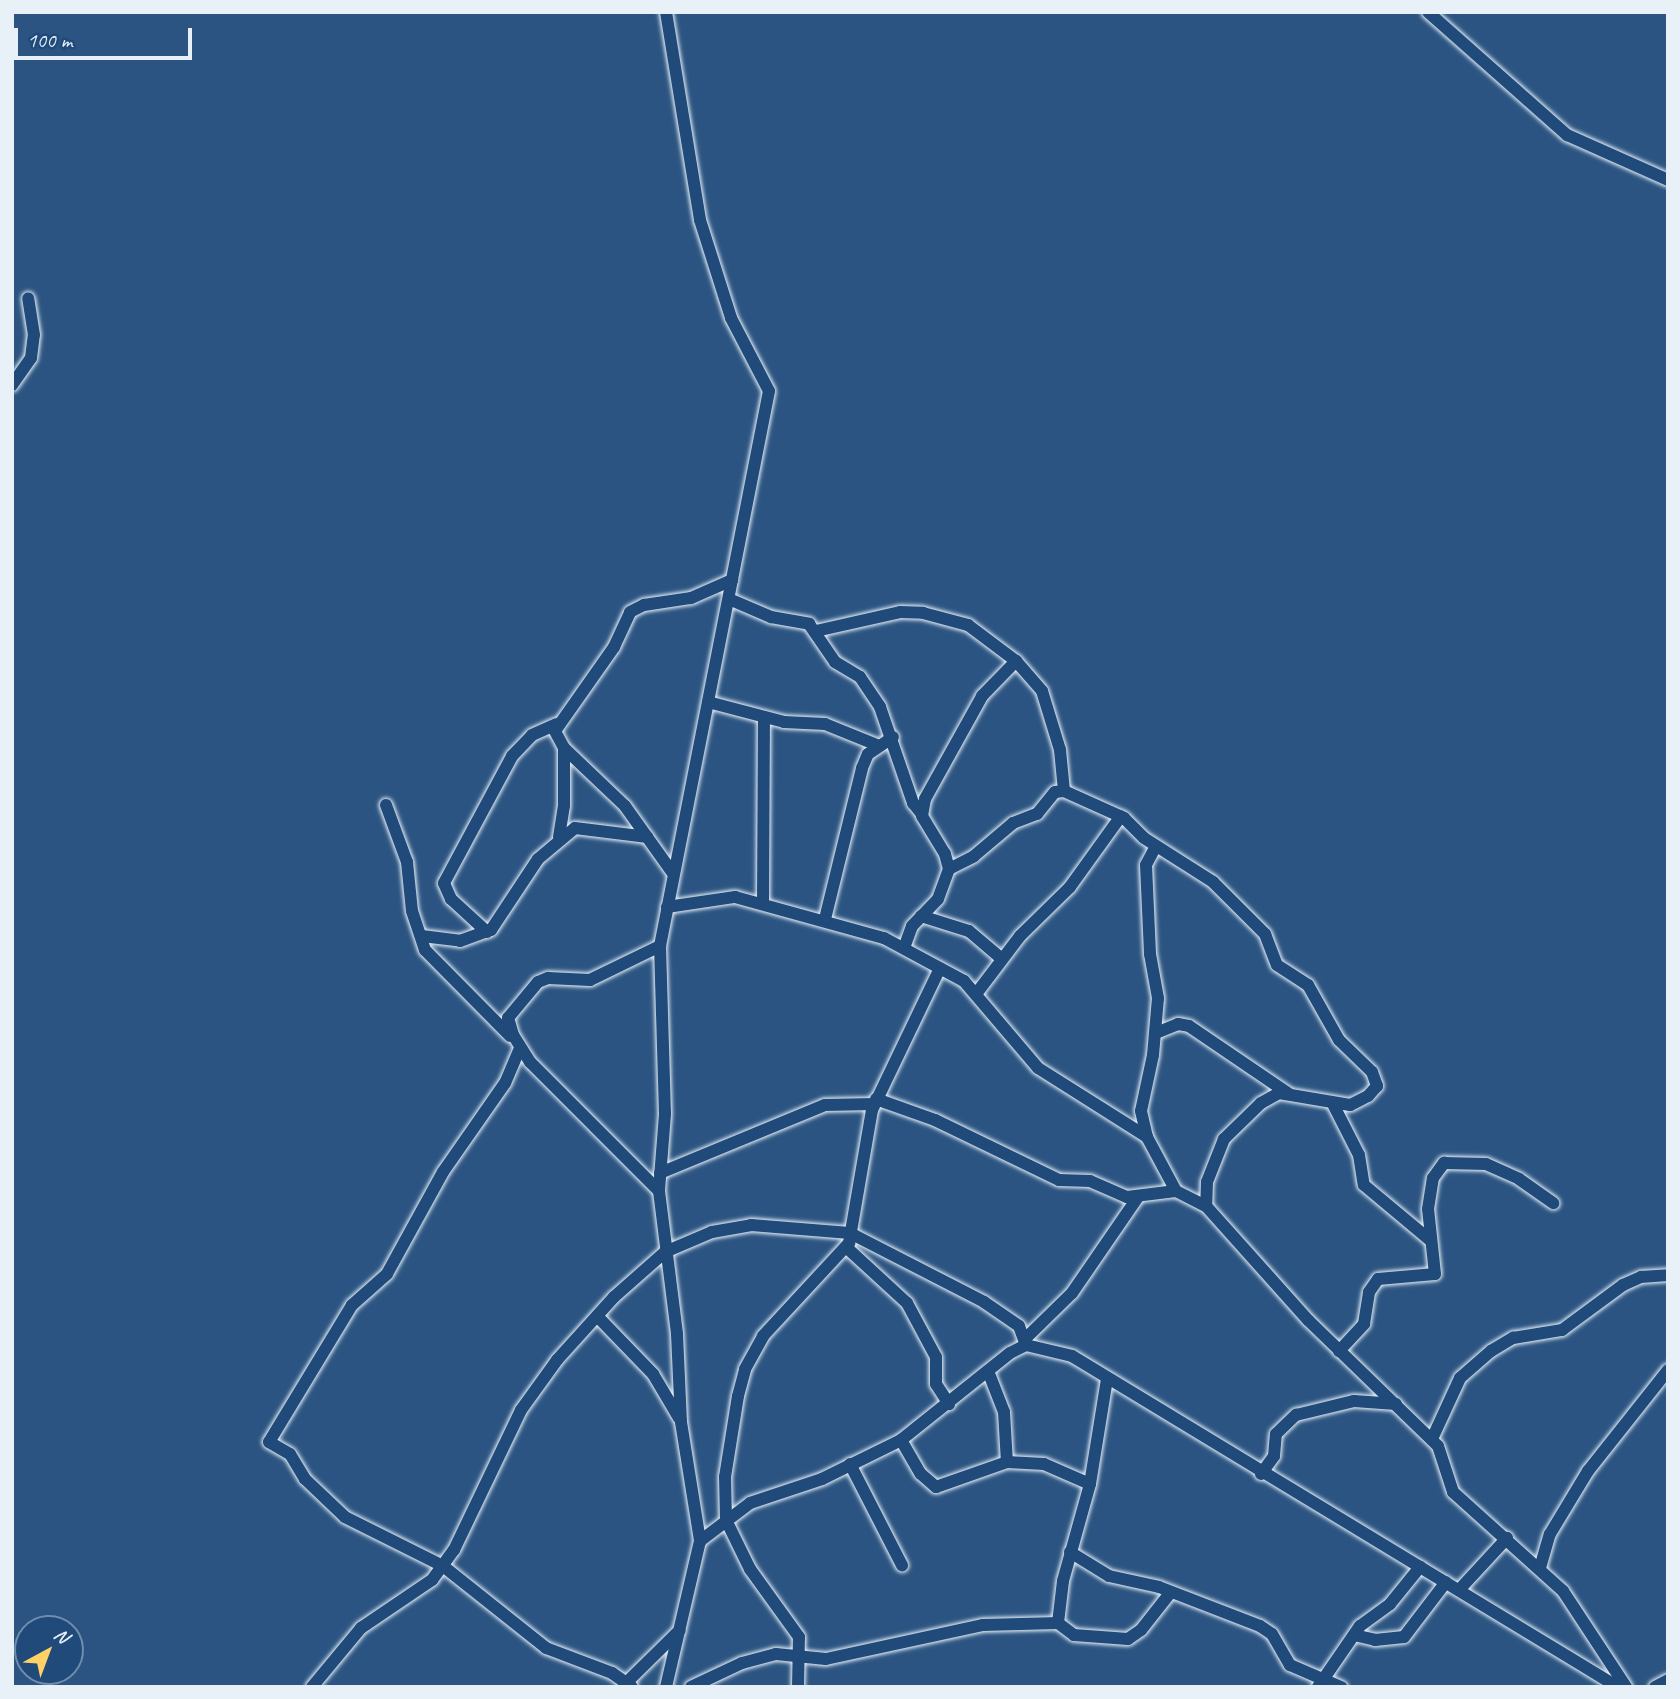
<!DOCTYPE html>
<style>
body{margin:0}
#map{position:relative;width:1680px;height:1699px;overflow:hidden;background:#2b5482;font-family:Caveat,sans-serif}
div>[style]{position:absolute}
.roads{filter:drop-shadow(0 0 2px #e8f1f8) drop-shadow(0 0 2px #e8f1f8)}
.minor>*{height:12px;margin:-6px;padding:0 6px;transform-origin:6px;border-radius:6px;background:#1f4a7a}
span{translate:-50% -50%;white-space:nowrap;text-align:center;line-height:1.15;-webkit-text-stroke:5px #1f4a7a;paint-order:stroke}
.frame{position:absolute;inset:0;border:14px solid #e8f1f8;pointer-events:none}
.north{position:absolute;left:14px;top:1615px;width:70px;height:70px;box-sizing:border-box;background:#1f4a7a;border:2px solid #6f8dac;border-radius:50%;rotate:41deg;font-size:19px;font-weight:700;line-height:28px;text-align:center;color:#e8f1f8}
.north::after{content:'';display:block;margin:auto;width:24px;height:32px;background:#ffd166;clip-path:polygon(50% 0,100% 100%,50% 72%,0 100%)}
.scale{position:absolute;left:14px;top:28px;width:178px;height:32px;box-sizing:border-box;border:4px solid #e8f1f8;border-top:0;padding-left:9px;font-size:21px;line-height:24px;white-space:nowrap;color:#e8f1f8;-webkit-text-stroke:5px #1f4a7a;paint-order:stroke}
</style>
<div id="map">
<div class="roads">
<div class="minor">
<i style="left:666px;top:12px;width:211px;rotate:80.7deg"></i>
<i style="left:700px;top:220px;width:103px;rotate:72.4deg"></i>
<i style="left:731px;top:318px;width:82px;rotate:62.5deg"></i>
<i style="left:769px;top:391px;width:566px;rotate:101.11deg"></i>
<i style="left:660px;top:946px;width:168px;rotate:88.3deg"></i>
<i style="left:665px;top:1114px;width:77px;rotate:94.5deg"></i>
<i style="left:659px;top:1191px;width:144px;rotate:82.8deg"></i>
<i style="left:677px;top:1334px;width:88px;rotate:87.4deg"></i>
<i style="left:681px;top:1422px;width:121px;rotate:80.9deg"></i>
<i style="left:1428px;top:12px;width:186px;rotate:41.5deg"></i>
<i style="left:1567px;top:135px;width:111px;rotate:24deg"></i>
<i style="left:12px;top:385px;width:33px;rotate:-55deg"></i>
<i style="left:31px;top:358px;width:23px;rotate:-83deg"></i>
<i style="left:34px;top:335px;width:37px;rotate:-99deg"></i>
<i style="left:729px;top:599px;width:46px;rotate:23.2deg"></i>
<i style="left:771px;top:617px;width:39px;rotate:10deg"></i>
<i style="left:809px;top:624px;width:46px;rotate:55.6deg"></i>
<i style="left:835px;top:662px;width:29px;rotate:31deg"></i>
<i style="left:860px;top:677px;width:36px;rotate:56deg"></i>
<i style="left:880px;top:707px;width:102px;rotate:71deg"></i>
<i style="left:913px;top:803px;width:14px;rotate:51deg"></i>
<i style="left:816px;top:631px;width:86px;rotate:-12.7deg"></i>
<i style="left:900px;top:612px;width:23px;rotate:2deg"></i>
<i style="left:923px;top:613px;width:47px;rotate:14.9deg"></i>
<i style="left:968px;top:625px;width:60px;rotate:36.9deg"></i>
<i style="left:1016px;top:661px;width:40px;rotate:49deg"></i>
<i style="left:1042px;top:691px;width:62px;rotate:73deg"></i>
<i style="left:1060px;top:750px;width:41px;rotate:84.4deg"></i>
<i style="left:708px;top:702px;width:79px;rotate:14.7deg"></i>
<i style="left:784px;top:722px;width:41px;rotate:2.8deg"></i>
<i style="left:825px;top:724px;width:56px;rotate:22deg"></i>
<i style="left:386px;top:805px;width:61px;rotate:69.8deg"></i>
<i style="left:407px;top:862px;width:49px;rotate:84.2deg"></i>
<i style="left:412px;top:911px;width:41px;rotate:71.6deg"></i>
<i style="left:425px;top:950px;width:121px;rotate:45.3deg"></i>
<i style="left:559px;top:837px;width:31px;rotate:-81deg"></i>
<i style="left:564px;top:806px;width:58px;rotate:-90deg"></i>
<i style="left:1156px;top:846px;width:21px;rotate:118deg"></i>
<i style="left:1146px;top:865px;width:89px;rotate:87.4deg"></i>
<i style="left:1150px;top:954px;width:45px;rotate:79.7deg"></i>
<i style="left:1158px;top:998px;width:57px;rotate:95deg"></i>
<i style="left:1153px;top:1055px;width:57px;rotate:102.1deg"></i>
<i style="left:1141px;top:1111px;width:27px;rotate:77deg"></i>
<i style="left:1147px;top:1137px;width:61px;rotate:61.8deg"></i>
<i style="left:949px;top:869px;width:28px;rotate:-27deg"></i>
<i style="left:974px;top:856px;width:51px;rotate:-40.2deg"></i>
<i style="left:1013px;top:823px;width:26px;rotate:-21deg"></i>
<i style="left:1037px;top:814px;width:28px;rotate:-51deg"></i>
<i style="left:1055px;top:792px;width:9px;rotate:-6deg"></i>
<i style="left:1064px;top:791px;width:66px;rotate:24.2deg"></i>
<i style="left:1124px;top:818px;width:28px;rotate:45deg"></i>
<i style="left:1144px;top:838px;width:82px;rotate:32.5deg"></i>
<i style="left:1213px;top:882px;width:74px;rotate:45deg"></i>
<i style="left:1265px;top:934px;width:33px;rotate:69deg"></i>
<i style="left:1277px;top:965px;width:37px;rotate:33deg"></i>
<i style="left:1308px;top:985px;width:63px;rotate:60.6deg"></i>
<i style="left:1339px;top:1040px;width:46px;rotate:44.1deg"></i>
<i style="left:1372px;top:1072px;width:15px;rotate:70deg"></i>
<i style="left:1377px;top:1086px;width:13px;rotate:132deg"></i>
<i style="left:1368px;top:1096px;width:20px;rotate:153deg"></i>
<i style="left:1350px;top:1105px;width:72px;rotate:-170.4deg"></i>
<i style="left:1279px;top:1093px;width:21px;rotate:151deg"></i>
<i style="left:1261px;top:1103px;width:52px;rotate:135.8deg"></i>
<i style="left:1224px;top:1139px;width:46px;rotate:111.6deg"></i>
<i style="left:1207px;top:1182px;width:24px;rotate:92deg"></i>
<i style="left:672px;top:872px;width:81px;rotate:-125.5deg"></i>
<i style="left:625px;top:806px;width:84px;rotate:-136.4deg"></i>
<i style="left:564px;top:748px;width:19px;rotate:-118deg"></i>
<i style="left:555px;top:731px;width:103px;rotate:-54.9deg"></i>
<i style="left:614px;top:647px;width:38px;rotate:-65deg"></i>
<i style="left:630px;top:612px;width:16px;rotate:-27deg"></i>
<i style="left:644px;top:605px;width:48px;rotate:-8.5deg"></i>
<i style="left:691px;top:598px;width:45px;rotate:-23.7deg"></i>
<i style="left:763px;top:903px;width:186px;rotate:-89.7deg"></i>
<i style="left:667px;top:907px;width:69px;rotate:-8.4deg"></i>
<i style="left:735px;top:897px;width:155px;rotate:15.4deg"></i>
<i style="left:884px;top:938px;width:91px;rotate:28.3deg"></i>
<i style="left:964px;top:981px;width:114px;rotate:49.6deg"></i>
<i style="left:1038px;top:1068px;width:129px;rotate:32.3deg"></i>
<i style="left:921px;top:916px;width:50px;rotate:17.4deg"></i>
<i style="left:969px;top:931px;width:43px;rotate:40.3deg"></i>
<i style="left:825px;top:919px;width:155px;rotate:-76.2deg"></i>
<i style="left:862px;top:768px;width:15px;rotate:-67deg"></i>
<i style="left:868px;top:754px;width:30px;rotate:-34deg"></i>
<i style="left:487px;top:932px;width:49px;rotate:-137.5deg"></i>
<i style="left:451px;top:899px;width:17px;rotate:-114deg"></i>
<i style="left:444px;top:883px;width:144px;rotate:-61.8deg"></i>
<i style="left:512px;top:756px;width:29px;rotate:-46deg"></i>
<i style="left:532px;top:735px;width:27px;rotate:-24deg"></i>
<i style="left:422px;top:936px;width:38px;rotate:7deg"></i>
<i style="left:460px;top:941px;width:33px;rotate:-20deg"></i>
<i style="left:491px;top:930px;width:85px;rotate:-56.5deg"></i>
<i style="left:538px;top:859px;width:48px;rotate:-40deg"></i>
<i style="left:575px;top:828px;width:73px;rotate:7.1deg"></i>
<i style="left:904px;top:948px;width:23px;rotate:-70deg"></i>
<i style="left:912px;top:926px;width:37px;rotate:-46deg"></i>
<i style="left:938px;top:899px;width:32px;rotate:-70deg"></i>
<i style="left:949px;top:869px;width:16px;rotate:-105deg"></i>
<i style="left:945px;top:854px;width:44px;rotate:-121.2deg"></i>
<i style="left:922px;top:816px;width:17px;rotate:-80deg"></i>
<i style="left:925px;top:799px;width:118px;rotate:-61deg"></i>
<i style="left:982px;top:696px;width:49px;rotate:-45.8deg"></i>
<i style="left:976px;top:994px;width:73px;rotate:-52.8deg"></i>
<i style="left:1020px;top:936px;width:70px;rotate:-44.4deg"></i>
<i style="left:1070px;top:887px;width:87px;rotate:-54.3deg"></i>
<i style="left:1156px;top:1033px;width:24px;rotate:-22deg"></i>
<i style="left:1178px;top:1024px;width:11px;rotate:10deg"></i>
<i style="left:1189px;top:1026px;width:121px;rotate:34.2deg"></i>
<i style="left:520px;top:1048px;width:38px;rotate:113deg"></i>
<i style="left:505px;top:1083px;width:108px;rotate:124.9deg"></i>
<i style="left:443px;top:1172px;width:116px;rotate:118.8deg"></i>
<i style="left:387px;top:1274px;width:47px;rotate:138.5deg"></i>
<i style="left:352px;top:1305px;width:160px;rotate:121.2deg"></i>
<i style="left:269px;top:1442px;width:24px;rotate:30deg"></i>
<i style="left:290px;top:1454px;width:29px;rotate:59deg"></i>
<i style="left:305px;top:1479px;width:55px;rotate:43.5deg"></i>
<i style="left:345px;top:1517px;width:110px;rotate:26.6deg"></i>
<i style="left:443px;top:1566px;width:132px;rotate:38.5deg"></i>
<i style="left:546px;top:1648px;width:71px;rotate:20.7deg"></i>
<i style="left:612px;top:1673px;width:24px;rotate:35deg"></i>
<i style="left:876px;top:1099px;width:63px;rotate:19.6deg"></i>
<i style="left:935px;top:1120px;width:138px;rotate:25.8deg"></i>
<i style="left:1059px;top:1180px;width:31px;rotate:2deg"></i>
<i style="left:1090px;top:1181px;width:40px;rotate:23.4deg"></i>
<i style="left:1127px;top:1197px;width:49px;rotate:-7deg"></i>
<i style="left:1176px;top:1191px;width:34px;rotate:27deg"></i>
<i style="left:1206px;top:1206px;width:153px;rotate:48.2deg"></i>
<i style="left:1308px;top:1320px;width:181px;rotate:44.1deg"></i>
<i style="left:1438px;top:1446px;width:48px;rotate:71.9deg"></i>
<i style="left:1453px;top:1492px;width:148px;rotate:42deg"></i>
<i style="left:1563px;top:1591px;width:115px;rotate:56.7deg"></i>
<i style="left:1334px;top:1106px;width:55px;rotate:63deg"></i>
<i style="left:1359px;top:1155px;width:30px;rotate:81deg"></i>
<i style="left:1364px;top:1185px;width:86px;rotate:39.8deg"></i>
<i style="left:660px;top:1173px;width:178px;rotate:-22.4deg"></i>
<i style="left:825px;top:1105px;width:49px;rotate:-1.2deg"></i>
<i style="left:659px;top:1191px;width:182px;rotate:-135deg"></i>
<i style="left:530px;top:1062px;width:32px;rotate:-122deg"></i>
<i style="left:513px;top:1035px;width:18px;rotate:-106deg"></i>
<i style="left:508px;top:1018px;width:47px;rotate:-50.2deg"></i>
<i style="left:538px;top:982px;width:11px;rotate:-22deg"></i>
<i style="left:548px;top:978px;width:42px;rotate:2.7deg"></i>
<i style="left:590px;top:980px;width:78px;rotate:-25.9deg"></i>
<i style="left:846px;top:1247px;width:83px;rotate:42.6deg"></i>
<i style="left:907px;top:1303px;width:61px;rotate:61.8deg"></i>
<i style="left:936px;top:1357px;width:27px;rotate:90deg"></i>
<i style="left:936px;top:1384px;width:24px;rotate:57deg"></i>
<i style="left:597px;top:1316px;width:81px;rotate:46deg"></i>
<i style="left:653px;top:1374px;width:51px;rotate:59.4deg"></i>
<i style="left:1026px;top:1338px;width:64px;rotate:-44.4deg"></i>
<i style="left:1072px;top:1293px;width:116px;rotate:-55.5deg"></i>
<i style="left:1339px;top:1351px;width:37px;rotate:-47deg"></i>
<i style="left:1364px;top:1324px;width:32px;rotate:-81deg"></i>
<i style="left:1369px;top:1292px;width:16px;rotate:-55deg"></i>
<i style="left:1378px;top:1279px;width:57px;rotate:-5deg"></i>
<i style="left:1435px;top:1274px;width:65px;rotate:-96.1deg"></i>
<i style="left:1428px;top:1209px;width:31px;rotate:-81deg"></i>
<i style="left:1433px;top:1178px;width:19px;rotate:-54deg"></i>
<i style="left:1444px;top:1163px;width:42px;rotate:1.4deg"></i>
<i style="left:1486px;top:1164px;width:36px;rotate:24deg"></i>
<i style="left:1519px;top:1179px;width:42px;rotate:35.2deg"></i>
<i style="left:988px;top:1371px;width:44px;rotate:68.7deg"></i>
<i style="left:1004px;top:1412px;width:50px;rotate:86.6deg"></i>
<i style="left:1107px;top:1379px;width:106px;rotate:99.2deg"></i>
<i style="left:1090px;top:1484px;width:101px;rotate:105.6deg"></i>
<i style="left:1063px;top:1581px;width:42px;rotate:96.8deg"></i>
<i style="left:1058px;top:1623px;width:20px;rotate:37deg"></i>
<i style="left:1074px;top:1635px;width:54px;rotate:4.2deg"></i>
<i style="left:1128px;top:1639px;width:16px;rotate:-35deg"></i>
<i style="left:1141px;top:1630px;width:48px;rotate:-51.7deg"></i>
<i style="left:1432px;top:1439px;width:67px;rotate:-65.3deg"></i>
<i style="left:1460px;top:1378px;width:41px;rotate:-41.1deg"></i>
<i style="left:1491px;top:1351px;width:26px;rotate:-31deg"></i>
<i style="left:1513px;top:1338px;width:50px;rotate:-9.3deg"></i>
<i style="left:1562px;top:1330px;width:76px;rotate:-36.4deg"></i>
<i style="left:1623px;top:1285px;width:20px;rotate:-24deg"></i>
<i style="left:1641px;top:1277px;width:27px;rotate:-4deg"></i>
<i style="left:901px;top:1440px;width:39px;rotate:60deg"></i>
<i style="left:921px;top:1474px;width:20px;rotate:41deg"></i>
<i style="left:936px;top:1487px;width:75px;rotate:-19.4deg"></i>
<i style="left:1007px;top:1462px;width:37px;rotate:3deg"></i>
<i style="left:1044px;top:1464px;width:50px;rotate:23.5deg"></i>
<i style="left:850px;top:1464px;width:114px;rotate:62.8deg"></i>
<i style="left:1261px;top:1474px;width:22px;rotate:-54deg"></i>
<i style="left:1274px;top:1456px;width:22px;rotate:-85deg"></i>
<i style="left:1276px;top:1434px;width:28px;rotate:-44deg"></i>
<i style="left:1296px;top:1415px;width:60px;rotate:-13.6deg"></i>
<i style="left:1354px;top:1401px;width:42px;rotate:4.1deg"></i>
<i style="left:1070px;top:1552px;width:46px;rotate:31.6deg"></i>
<i style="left:1109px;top:1576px;width:51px;rotate:12.4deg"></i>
<i style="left:1159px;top:1587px;width:108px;rotate:21.1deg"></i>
<i style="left:1260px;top:1626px;width:14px;rotate:34deg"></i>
<i style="left:1272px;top:1634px;width:36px;rotate:60deg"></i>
<i style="left:1290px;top:1665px;width:56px;rotate:23.3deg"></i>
<i style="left:1540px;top:1568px;width:35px;rotate:-74deg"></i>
<i style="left:1550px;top:1534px;width:74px;rotate:-58.9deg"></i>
<i style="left:1588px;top:1471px;width:129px;rotate:-51.6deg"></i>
<i style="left:1459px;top:1590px;width:71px;rotate:-47.3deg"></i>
<i style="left:1354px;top:1635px;width:22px;rotate:13deg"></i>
<i style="left:1375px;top:1640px;width:29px;rotate:-6deg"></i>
<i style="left:1404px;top:1637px;width:69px;rotate:-52.6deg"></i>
<i style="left:624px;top:1685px;width:78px;rotate:-44.5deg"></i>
<i style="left:312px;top:1687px;width:77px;rotate:-50.3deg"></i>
<i style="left:361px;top:1628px;width:86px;rotate:-34.1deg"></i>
<i style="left:432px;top:1580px;width:37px;rotate:-54deg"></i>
<i style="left:454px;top:1550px;width:155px;rotate:-64.4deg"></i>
<i style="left:521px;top:1410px;width:62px;rotate:-54.2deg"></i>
<i style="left:557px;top:1360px;width:85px;rotate:-47.9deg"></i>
<i style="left:614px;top:1297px;width:68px;rotate:-41.4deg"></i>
<i style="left:665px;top:1252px;width:51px;rotate:-23.1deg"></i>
<i style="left:712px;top:1232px;width:40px;rotate:-10deg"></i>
<i style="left:751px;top:1225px;width:99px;rotate:4.6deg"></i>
<i style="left:850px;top:1233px;width:151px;rotate:27.2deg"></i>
<i style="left:984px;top:1302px;width:42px;rotate:34.4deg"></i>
<i style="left:1019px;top:1326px;width:20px;rotate:70deg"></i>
<i style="left:666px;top:1687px;width:150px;rotate:-76.9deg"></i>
<i style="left:700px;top:1541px;width:63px;rotate:-37.2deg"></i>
<i style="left:750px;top:1503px;width:76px;rotate:-18.4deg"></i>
<i style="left:822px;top:1479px;width:88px;rotate:-26.3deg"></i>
<i style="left:901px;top:1440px;width:139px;rotate:-38.6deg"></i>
<i style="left:1010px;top:1353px;width:18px;rotate:-27deg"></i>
<i style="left:1026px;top:1345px;width:47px;rotate:13.4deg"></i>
<i style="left:1072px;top:1356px;width:638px;rotate:31.23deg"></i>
<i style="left:691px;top:1687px;width:56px;rotate:-25.2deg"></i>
<i style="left:742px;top:1663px;width:35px;rotate:-15deg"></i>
<i style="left:776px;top:1654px;width:50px;rotate:5.7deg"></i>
<i style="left:826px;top:1659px;width:161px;rotate:-12.2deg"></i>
<i style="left:983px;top:1625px;width:75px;rotate:-1.5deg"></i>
<i style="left:798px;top:1687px;width:50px;rotate:-88.9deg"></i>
<i style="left:799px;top:1637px;width:84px;rotate:-125.8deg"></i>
<i style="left:750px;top:1569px;width:55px;rotate:-116.1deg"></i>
<i style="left:726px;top:1520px;width:43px;rotate:-91.3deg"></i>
<i style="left:725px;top:1477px;width:82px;rotate:-80.9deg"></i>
<i style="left:738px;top:1396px;width:28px;rotate:-75deg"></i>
<i style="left:745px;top:1369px;width:38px;rotate:-61deg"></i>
<i style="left:763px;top:1336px;width:127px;rotate:-47.2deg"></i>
<i style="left:849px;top:1243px;width:135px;rotate:-80.2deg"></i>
<i style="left:872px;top:1110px;width:157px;rotate:-64.4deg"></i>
<i style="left:1318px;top:1687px;width:74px;rotate:-55.5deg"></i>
<i style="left:1360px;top:1626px;width:37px;rotate:-36deg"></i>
<i style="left:1390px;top:1604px;width:48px;rotate:-51deg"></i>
<i style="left:1655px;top:1687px;width:15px;rotate:-28deg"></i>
</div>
</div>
<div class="frame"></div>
<div class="north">N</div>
<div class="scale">100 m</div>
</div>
